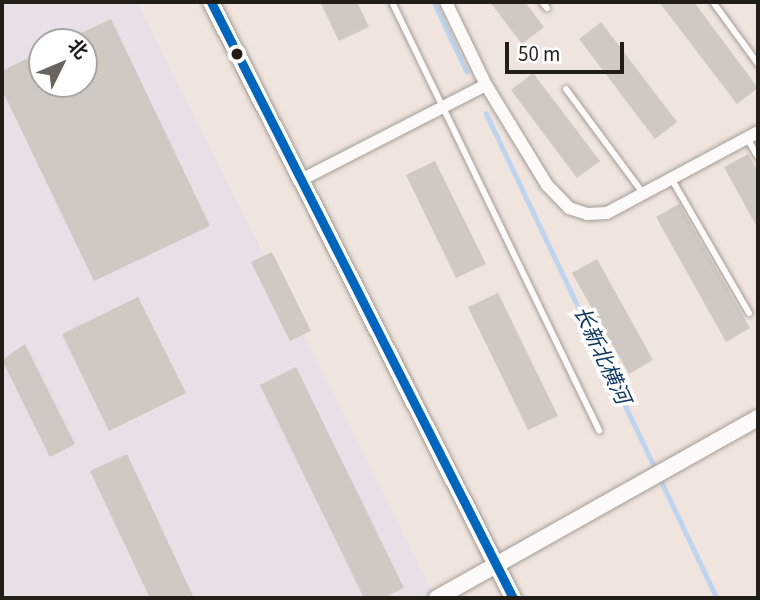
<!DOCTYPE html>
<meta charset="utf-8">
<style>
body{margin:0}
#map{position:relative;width:760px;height:600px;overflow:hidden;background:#f0e5de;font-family:"Source Sans 3","Noto Sans SC",sans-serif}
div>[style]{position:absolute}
.industrial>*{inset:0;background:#e8dfe7}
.stream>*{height:4.5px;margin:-2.25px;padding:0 2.25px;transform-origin:2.25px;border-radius:2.25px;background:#c0d5ed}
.building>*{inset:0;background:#d0c8c2}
.roads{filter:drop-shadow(0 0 2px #a49c97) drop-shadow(0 0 2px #a49c97)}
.service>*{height:6px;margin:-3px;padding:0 3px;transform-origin:3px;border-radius:3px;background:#fdfbfa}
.minor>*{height:12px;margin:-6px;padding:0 6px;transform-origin:6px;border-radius:6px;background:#fdfbfa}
.tertiary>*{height:16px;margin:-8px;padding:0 8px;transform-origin:8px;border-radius:8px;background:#fdfbfa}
.bus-1>*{height:9px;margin:-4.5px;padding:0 4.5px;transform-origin:4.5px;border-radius:4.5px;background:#0065bd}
.dots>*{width:19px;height:19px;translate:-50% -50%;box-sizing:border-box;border:4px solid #fff;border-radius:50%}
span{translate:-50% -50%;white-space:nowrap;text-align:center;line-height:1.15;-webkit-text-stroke:7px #fff;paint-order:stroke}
.water-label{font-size:21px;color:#0e3860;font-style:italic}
.frame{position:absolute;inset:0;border:4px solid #231d18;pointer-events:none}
.north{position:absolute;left:28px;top:28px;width:70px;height:70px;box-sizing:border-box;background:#fff;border:2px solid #a7a5a3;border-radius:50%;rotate:47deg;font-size:19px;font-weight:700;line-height:28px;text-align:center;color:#231d18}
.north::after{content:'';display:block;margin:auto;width:24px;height:32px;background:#6b635d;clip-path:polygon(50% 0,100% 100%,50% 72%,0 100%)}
.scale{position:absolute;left:505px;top:42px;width:119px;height:32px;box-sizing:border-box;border:4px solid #231d18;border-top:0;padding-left:9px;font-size:21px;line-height:24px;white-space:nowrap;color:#231d18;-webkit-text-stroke:5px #fff;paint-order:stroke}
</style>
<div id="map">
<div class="industrial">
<i style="clip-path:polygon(evenodd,2px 2px,137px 2px,436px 598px,2px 598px,2px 2px,42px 42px,84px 42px,84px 84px,42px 84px,42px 42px)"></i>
</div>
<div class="stream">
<i style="left:434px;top:2px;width:77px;rotate:64.8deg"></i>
<i style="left:486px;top:113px;width:537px;rotate:64.53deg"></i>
</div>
<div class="building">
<i style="clip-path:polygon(320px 2px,357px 2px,369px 27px,339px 41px)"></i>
<i style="clip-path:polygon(490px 2px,525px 2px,544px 27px,522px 44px)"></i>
<i style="clip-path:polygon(659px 2px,694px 2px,758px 88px,737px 104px)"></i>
<i style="clip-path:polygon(111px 19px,210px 226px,94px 281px,2px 90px,2px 71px,42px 51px,42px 84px,84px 84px,84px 42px,62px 42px)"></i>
<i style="clip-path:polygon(601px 22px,677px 122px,655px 139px,579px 39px)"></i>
<i style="clip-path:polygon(533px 73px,600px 161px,577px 178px,511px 90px)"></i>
<i style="clip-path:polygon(748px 154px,758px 172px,758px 229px,724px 167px)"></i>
<i style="clip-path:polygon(435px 161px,486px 264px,456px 278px,406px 175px)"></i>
<i style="clip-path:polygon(679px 204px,750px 328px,726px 342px,656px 217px)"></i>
<i style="clip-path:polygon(272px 252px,311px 331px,290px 341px,251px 262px)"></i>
<i style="clip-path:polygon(597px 259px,653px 360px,629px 374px,572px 273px)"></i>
<i style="clip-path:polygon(498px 293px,558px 416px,528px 430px,468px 307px)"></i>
<i style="clip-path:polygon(138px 297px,186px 393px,109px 431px,62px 334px)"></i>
<i style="clip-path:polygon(25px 344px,75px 444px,50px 457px,2px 360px)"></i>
<i style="clip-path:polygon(296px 367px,404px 588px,383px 598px,364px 598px,260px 385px)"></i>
<i style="clip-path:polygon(127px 454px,194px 598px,150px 598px,90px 471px)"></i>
</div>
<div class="roads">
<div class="service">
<i style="left:392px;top:2px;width:476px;rotate:64.2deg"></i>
<i style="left:542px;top:2px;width:8px;rotate:50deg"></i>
<i style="left:713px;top:2px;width:77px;rotate:54deg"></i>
<i style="left:566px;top:89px;width:129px;rotate:53.5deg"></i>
<i style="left:747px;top:138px;width:22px;rotate:60deg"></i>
<i style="left:671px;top:178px;width:156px;rotate:60deg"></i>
</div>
<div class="minor">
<i style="left:446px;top:2px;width:92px;rotate:64.3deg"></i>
<i style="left:299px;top:181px;width:210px;rotate:-27.2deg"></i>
<i style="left:486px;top:85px;width:117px;rotate:58.6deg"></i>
<i style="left:547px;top:185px;width:32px;rotate:46deg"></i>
<i style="left:569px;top:208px;width:19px;rotate:18deg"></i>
<i style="left:587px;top:214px;width:20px;rotate:-3deg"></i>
<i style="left:607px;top:213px;width:171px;rotate:-28.2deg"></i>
</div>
<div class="tertiary">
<i style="left:211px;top:2px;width:668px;rotate:63.13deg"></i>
<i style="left:437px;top:598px;width:368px;rotate:-29.3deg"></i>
</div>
</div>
<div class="bus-1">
<i style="left:211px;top:2px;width:668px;rotate:63.13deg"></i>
</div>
<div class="dots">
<i style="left:237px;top:54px;background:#231d18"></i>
</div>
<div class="water-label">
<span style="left:602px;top:355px;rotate:65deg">长新北横河</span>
</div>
<div class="frame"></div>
<div class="north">北</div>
<div class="scale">50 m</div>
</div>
